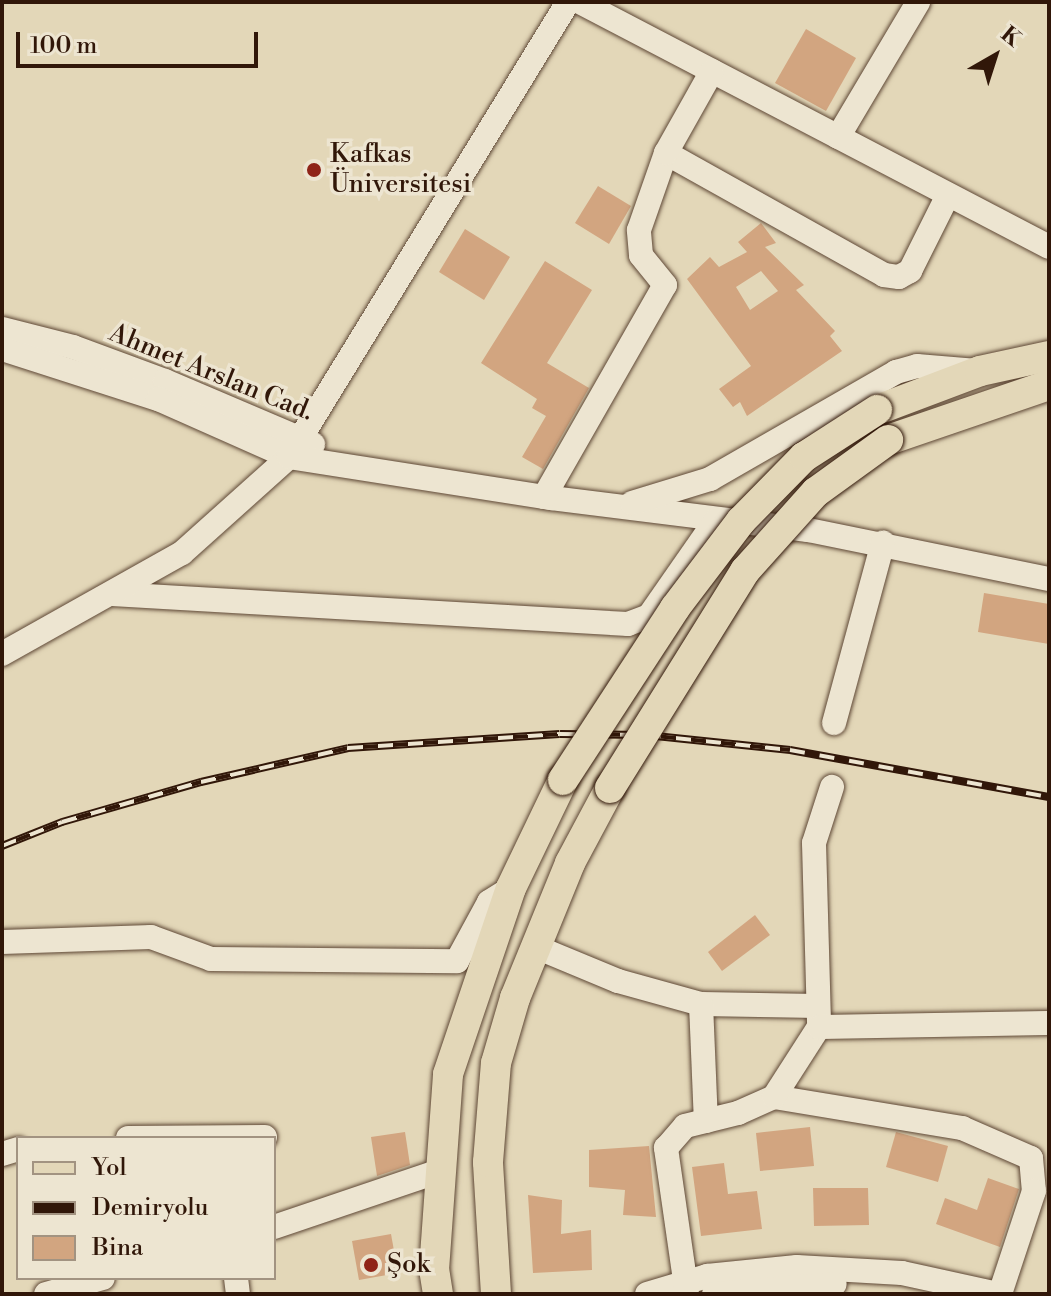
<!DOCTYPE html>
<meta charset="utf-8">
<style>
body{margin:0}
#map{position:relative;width:1051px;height:1296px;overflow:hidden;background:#e3d7b8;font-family:"Libre Bodoni",serif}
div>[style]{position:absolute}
.building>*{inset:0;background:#d2a580}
.roads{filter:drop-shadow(0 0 2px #5e4735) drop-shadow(0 0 2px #5e4735)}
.minor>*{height:24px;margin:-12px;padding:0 12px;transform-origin:12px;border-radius:12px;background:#ede5d1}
.major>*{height:30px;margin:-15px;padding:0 15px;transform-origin:15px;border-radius:15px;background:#e3d7b8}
.rail>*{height:8px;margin-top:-4px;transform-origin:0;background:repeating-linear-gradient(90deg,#ede5d1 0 15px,#311709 0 30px);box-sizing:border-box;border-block:2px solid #311709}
.bridges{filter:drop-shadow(0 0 2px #311709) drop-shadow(0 0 2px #311709)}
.major-bridge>*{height:30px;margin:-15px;padding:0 15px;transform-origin:15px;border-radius:15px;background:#e3d7b8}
.dots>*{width:22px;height:22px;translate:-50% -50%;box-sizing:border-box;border:4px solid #ede5d1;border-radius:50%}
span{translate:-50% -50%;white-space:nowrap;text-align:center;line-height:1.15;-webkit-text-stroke:7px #ede5d1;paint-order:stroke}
.poi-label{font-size:26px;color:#311709}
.left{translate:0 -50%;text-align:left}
.street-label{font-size:26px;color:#311709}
.frame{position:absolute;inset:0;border:4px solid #311709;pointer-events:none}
.legend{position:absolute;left:16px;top:1136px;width:260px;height:144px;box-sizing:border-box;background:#ede5d1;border:2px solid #a29381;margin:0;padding:10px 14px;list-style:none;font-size:24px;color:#311709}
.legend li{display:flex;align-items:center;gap:16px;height:40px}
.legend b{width:40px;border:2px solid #a29381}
.north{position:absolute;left:955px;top:16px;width:80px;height:80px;-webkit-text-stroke:6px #ede5d1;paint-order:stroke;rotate:39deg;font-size:22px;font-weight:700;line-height:32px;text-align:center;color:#311709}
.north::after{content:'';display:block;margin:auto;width:28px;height:36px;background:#311709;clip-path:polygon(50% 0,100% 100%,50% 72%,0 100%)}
.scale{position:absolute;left:16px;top:32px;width:242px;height:36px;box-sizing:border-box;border:4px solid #311709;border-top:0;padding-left:10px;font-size:24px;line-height:28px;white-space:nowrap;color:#311709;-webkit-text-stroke:6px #ede5d1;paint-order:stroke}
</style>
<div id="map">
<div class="building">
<i style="clip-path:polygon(806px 29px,856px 58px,826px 111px,775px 83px)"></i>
<i style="clip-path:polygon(598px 186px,631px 206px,609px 244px,575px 223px)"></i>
<i style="clip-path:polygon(evenodd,761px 223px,776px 243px,765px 247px,804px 285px,796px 290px,835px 331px,830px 336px,842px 351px,747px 416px,740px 402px,733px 407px,719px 389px,751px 366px,687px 279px,710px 257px,719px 267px,747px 252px,738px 242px,761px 223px,761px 271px,778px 291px,750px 310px,736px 287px,761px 271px)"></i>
<i style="clip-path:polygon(465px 229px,510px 257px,484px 300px,439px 272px)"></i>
<i style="clip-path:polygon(545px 261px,592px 290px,547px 363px,589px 388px,543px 469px,522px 457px,546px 416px,532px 408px,537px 399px,481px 363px)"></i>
<i style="clip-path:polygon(984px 593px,1049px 604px,1049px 644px,978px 632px)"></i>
<i style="clip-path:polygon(755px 915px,770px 935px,722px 971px,708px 952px)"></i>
<i style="clip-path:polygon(810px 1127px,814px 1166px,760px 1171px,756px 1133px)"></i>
<i style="clip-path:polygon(405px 1132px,410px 1165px,377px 1176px,371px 1137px)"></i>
<i style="clip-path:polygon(896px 1132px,948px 1146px,938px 1182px,886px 1167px)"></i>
<i style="clip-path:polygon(649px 1146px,656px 1217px,623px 1215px,625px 1190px,589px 1187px,589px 1150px)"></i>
<i style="clip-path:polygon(724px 1163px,728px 1194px,757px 1191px,762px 1229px,701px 1236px,692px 1167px)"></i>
<i style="clip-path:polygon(988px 1178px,1019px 1189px,1000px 1247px,936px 1224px,945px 1198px,977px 1210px)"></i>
<i style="clip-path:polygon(813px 1188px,868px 1188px,869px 1225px,814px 1226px)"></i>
<i style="clip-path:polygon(528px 1195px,562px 1200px,561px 1234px,591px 1230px,592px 1270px,533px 1273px)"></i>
<i style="clip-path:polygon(391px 1234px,398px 1273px,359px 1280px,352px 1241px)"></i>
</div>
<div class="roads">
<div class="minor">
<i style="left:580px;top:2px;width:529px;rotate:27.58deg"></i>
<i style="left:838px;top:137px;width:157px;rotate:-59.3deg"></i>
<i style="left:666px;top:153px;width:250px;rotate:29.2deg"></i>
<i style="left:884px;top:275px;width:15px;rotate:8deg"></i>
<i style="left:899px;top:277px;width:13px;rotate:-29deg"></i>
<i style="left:910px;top:271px;width:85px;rotate:-63.4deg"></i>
<i style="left:2px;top:329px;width:73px;rotate:14.2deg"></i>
<i style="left:73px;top:347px;width:98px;rotate:20.3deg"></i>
<i style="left:165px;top:381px;width:161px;rotate:23.1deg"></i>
<i style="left:2px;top:349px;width:164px;rotate:17.8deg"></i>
<i style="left:158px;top:399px;width:143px;rotate:23.9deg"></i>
<i style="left:289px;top:457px;width:265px;rotate:8.9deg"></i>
<i style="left:551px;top:498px;width:259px;rotate:7.1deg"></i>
<i style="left:808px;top:530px;width:246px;rotate:11.5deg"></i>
<i style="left:544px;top:497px;width:244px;rotate:-60.3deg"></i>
<i style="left:665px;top:285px;width:38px;rotate:-129deg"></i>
<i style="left:641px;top:255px;width:25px;rotate:-95deg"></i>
<i style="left:639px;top:230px;width:82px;rotate:-70.7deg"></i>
<i style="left:666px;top:153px;width:94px;rotate:-60.7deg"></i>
<i style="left:632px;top:503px;width:82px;rotate:-17.1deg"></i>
<i style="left:710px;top:479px;width:215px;rotate:-29.9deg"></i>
<i style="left:896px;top:372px;width:22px;rotate:-16deg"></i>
<i style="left:917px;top:366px;width:60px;rotate:4.8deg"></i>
<i style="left:112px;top:594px;width:517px;rotate:3.33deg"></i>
<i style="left:628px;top:624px;width:22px;rotate:-21deg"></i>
<i style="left:649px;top:616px;width:117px;rotate:-55.1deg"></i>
<i style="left:2px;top:654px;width:206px;rotate:-29.3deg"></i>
<i style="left:182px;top:553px;width:144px;rotate:-41.9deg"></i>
<i style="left:289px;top:457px;width:534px;rotate:-58.48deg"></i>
<i style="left:834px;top:723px;width:187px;rotate:-74.8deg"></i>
<i style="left:2px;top:942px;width:149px;rotate:-1.9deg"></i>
<i style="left:151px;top:937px;width:64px;rotate:20.1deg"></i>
<i style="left:211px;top:959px;width:246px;rotate:0.5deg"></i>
<i style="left:457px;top:961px;width:67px;rotate:-61.5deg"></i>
<i style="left:489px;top:902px;width:26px;rotate:-32deg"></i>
<i style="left:536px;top:947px;width:89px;rotate:22.5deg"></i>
<i style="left:618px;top:981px;width:86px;rotate:15.5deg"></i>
<i style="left:701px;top:1004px;width:117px;rotate:1deg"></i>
<i style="left:701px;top:1004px;width:117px;rotate:87.6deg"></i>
<i style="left:819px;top:1022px;width:179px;rotate:-91.6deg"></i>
<i style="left:814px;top:843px;width:59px;rotate:-72.2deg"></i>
<i style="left:774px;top:1097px;width:191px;rotate:9.4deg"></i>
<i style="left:962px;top:1128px;width:75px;rotate:23.5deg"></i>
<i style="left:1031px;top:1158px;width:33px;rotate:85deg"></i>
<i style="left:1034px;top:1191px;width:108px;rotate:108.3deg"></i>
<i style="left:128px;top:1138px;width:137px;rotate:-0.4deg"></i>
<i style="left:2px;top:1154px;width:17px;rotate:-17deg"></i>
<i style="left:274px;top:1227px;width:174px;rotate:-18.7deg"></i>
<i style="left:236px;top:1278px;width:16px;rotate:83deg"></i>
<i style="left:46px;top:1294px;width:59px;rotate:-15.7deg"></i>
<i style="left:647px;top:1294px;width:63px;rotate:-16.7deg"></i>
<i style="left:707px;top:1276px;width:90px;rotate:-5.7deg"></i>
<i style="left:797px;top:1267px;width:105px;rotate:3.3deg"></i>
<i style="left:902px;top:1273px;width:98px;rotate:12.3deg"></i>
<i style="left:687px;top:1294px;width:148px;rotate:-98.2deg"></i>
<i style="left:666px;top:1148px;width:29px;rotate:-49deg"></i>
<i style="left:685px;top:1126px;width:55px;rotate:-13.8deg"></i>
<i style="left:738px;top:1113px;width:39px;rotate:-24deg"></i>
<i style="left:774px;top:1097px;width:83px;rotate:-57.3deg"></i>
<i style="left:819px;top:1027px;width:230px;rotate:-1deg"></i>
<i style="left:714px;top:1294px;width:121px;rotate:-4.7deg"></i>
</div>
<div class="major">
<i style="left:877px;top:410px;width:110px;rotate:-20.7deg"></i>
<i style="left:980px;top:371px;width:71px;rotate:-12.3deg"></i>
<i style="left:888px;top:440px;width:170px;rotate:-18.9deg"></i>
<i style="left:438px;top:1294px;width:24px;rotate:-99deg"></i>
<i style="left:434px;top:1270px;width:196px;rotate:-85.9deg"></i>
<i style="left:448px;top:1074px;width:196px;rotate:-71.3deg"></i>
<i style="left:511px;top:888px;width:120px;rotate:-64.3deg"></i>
<i style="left:496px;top:1294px;width:132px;rotate:-93.5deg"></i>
<i style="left:488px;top:1162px;width:99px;rotate:-85.4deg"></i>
<i style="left:496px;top:1063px;width:68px;rotate:-73.7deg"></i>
<i style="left:515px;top:998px;width:146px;rotate:-67.8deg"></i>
<i style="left:570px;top:863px;width:85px;rotate:-61.9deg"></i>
</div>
</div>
<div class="rail">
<i style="left:2px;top:846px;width:65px;rotate:-21.8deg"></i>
<i style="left:62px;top:822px;width:145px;rotate:-16.1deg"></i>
<i style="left:201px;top:782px;width:151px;rotate:-13deg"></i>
<i style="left:348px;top:748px;width:212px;rotate:-3.8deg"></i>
<i style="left:560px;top:734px;width:86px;rotate:0.7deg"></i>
<i style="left:646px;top:735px;width:145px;rotate:5.9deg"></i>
<i style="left:790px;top:750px;width:263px;rotate:10.3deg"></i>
</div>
<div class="bridges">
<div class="major-bridge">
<i style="left:563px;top:780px;width:205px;rotate:-56.9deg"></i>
<i style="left:675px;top:608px;width:109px;rotate:-52.8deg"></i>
<i style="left:741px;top:521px;width:90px;rotate:-45.5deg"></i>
<i style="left:804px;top:457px;width:87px;rotate:-32.8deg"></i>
<i style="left:610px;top:788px;width:256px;rotate:-58.1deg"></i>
<i style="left:745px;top:571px;width:106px;rotate:-48.1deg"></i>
<i style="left:816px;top:492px;width:89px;rotate:-35.8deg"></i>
</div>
</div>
<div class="dots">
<i style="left:314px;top:170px;background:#8f2418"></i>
<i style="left:371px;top:1265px;background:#8f2418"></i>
</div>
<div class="poi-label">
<span class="left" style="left:330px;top:170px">Kafkas<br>Üniversitesi</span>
<span class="left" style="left:387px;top:1265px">Şok</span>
</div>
<div class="street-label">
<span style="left:211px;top:373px;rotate:22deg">Ahmet Arslan Cad.</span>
</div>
<div class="frame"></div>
<ul class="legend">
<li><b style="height:10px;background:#e3d7b8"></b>Yol</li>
<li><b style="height:10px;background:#311709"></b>Demiryolu</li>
<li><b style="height:22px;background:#d2a580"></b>Bina</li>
</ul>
<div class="north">K</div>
<div class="scale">100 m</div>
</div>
